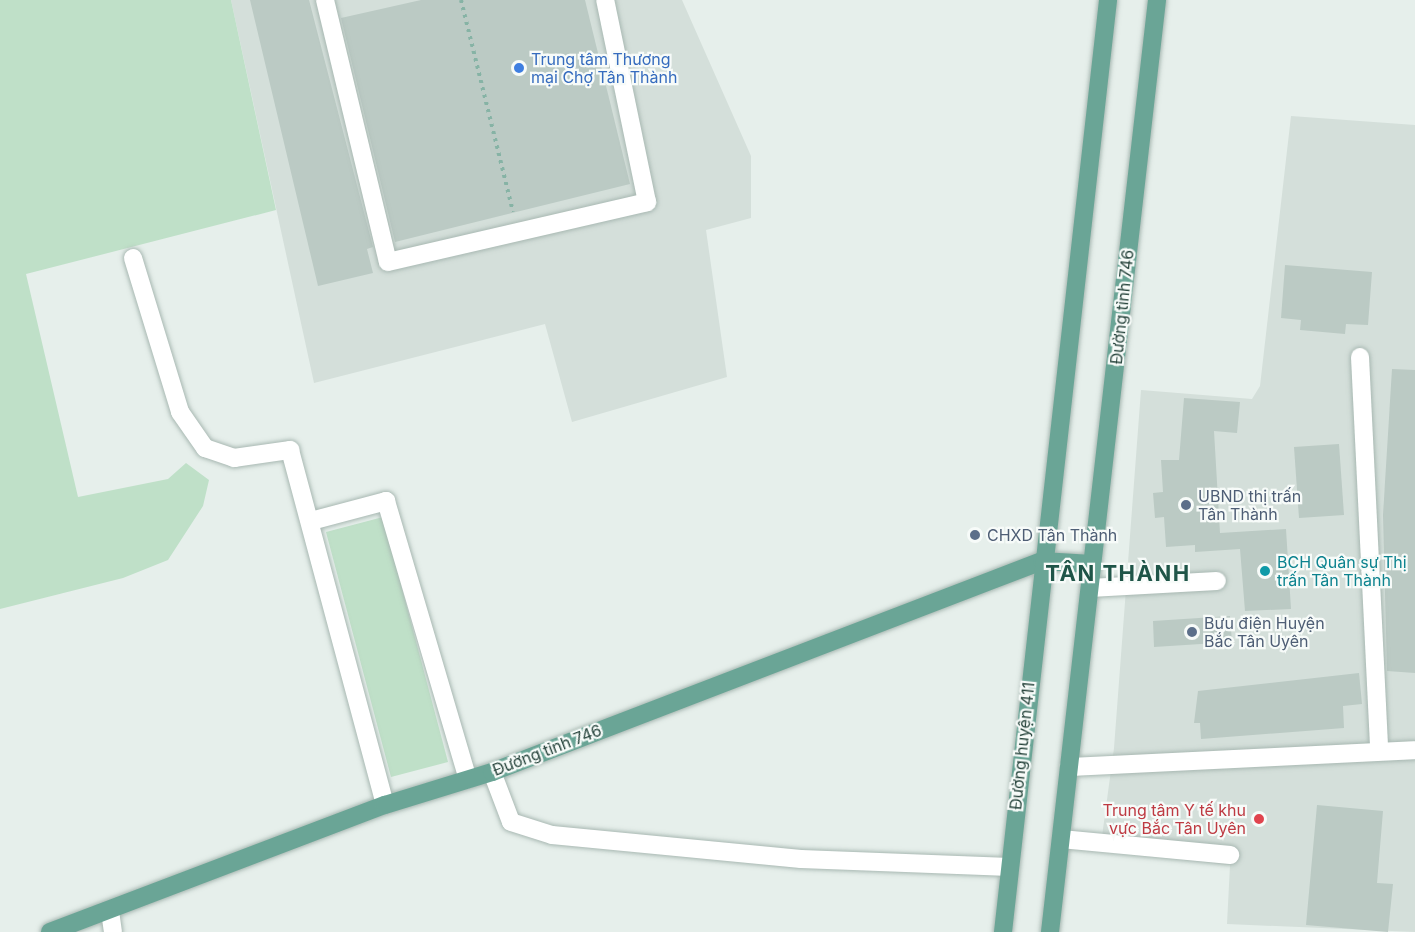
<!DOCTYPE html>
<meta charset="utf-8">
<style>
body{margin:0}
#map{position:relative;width:1415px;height:932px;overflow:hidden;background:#e6efeb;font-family:Inter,sans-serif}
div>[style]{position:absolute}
.built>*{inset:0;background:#d4dfda}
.green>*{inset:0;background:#bfe0c8}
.building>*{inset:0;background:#bbcac4}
.path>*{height:4px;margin-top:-2px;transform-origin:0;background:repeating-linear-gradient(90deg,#86b3a5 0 3px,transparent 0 7.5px)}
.roads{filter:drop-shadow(0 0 2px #a8b8b2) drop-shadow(0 0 2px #a8b8b2)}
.minor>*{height:18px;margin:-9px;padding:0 9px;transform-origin:9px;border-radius:9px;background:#fff}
.major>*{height:18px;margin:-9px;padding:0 9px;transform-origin:9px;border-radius:9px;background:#6aa596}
.dots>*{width:16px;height:16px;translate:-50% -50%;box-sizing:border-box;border:3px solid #f7fbf9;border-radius:50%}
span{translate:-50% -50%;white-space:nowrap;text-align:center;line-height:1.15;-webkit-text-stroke:4.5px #f7fbf9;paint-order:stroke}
.shop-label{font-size:16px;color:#366cbe}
.left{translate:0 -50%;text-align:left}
.street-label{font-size:16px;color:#24423a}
.service-label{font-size:16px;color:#4e5e75}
.culture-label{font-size:16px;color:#0d838f}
.health-label{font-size:16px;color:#be3a42}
.right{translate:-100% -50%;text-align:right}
.district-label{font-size:22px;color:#1f5548;font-weight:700;letter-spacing:1.5px}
</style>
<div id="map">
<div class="built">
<i style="clip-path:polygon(231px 0,682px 0,751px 156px,751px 218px,706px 230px,727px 377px,572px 422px,545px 324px,314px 383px)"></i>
<i style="clip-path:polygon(1291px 116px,1415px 125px,1415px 932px,1227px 924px,1230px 865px,1100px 851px,1114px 748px,1141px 390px,1252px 399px,1260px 386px)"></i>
</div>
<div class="green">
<i style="clip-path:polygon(0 0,231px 0,276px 210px,26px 274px,78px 497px,168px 479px,186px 463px,209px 480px,203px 506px,168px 560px,123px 578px,0 609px)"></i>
<i style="clip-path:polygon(383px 517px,448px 762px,391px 777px,326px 532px)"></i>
</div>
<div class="building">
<i style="clip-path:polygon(250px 0,309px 0,373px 247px,367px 249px,373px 273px,318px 286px)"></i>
<i style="clip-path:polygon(421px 0,585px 0,630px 184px,395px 242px,341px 18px)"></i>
<i style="clip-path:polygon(1285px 265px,1372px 272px,1368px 325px,1346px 324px,1345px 334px,1300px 330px,1301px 320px,1281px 318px)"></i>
<i style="clip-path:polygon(1392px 369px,1415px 370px,1415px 673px,1387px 671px,1383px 515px)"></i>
<i style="clip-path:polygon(1184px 398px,1240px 402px,1237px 433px,1214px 431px,1220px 533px,1286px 529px,1291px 609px,1245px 611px,1240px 549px,1195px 552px,1195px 545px,1166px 547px,1164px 517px,1155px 518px,1153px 493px,1163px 492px,1161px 460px,1179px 460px)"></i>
<i style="clip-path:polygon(1339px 444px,1344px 515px,1299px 518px,1294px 447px)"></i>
<i style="clip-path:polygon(1230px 616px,1232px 642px,1154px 647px,1153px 621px)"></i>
<i style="clip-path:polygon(1359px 673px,1362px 704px,1343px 706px,1344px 728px,1201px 739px,1200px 723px,1194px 723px,1198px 691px)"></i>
<i style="clip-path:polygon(1317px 805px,1383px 811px,1377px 883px,1393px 884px,1388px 932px,1306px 925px)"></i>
</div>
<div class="path">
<i style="left:461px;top:0;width:218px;rotate:76.2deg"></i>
</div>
<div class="roads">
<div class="minor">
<i style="left:325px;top:0;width:269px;rotate:76.5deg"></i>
<i style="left:388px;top:262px;width:266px;rotate:-13deg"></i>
<i style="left:647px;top:202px;width:206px;rotate:-101.7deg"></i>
<i style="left:133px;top:258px;width:161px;rotate:73deg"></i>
<i style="left:180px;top:412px;width:44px;rotate:55.2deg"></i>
<i style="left:205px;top:448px;width:31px;rotate:19deg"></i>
<i style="left:234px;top:458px;width:57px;rotate:-8.1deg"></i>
<i style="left:290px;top:450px;width:367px;rotate:75deg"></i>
<i style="left:1360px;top:357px;width:391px;rotate:87.2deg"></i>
<i style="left:311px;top:521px;width:78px;rotate:-14.9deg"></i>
<i style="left:386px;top:501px;width:290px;rotate:73.6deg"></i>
<i style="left:1090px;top:588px;width:127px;rotate:-3.2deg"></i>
<i style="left:1069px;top:767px;width:346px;rotate:-2.8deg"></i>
<i style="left:492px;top:772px;width:53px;rotate:69.2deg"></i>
<i style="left:511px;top:822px;width:43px;rotate:17.6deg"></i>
<i style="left:552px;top:835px;width:250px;rotate:5.5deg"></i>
<i style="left:801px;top:859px;width:209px;rotate:2.2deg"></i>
<i style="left:1061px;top:839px;width:170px;rotate:5.4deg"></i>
<i style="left:110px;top:911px;width:21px;rotate:82deg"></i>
</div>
<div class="major">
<i style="left:50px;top:932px;width:358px;rotate:-20.8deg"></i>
<i style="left:385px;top:805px;width:112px;rotate:-17.1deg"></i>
<i style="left:492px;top:772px;width:589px;rotate:-20.99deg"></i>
<i style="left:1042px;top:561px;width:50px;rotate:3.4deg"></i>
<i style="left:1003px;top:932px;width:938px;rotate:-83.57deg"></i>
<i style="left:1050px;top:932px;width:938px;rotate:-83.45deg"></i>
</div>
</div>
<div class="dots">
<i style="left:519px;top:68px;background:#3f7fe0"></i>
<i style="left:1186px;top:505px;background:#5c6f8a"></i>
<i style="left:975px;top:535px;background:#5c6f8a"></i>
<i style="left:1265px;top:571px;background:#0f9aa8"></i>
<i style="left:1192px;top:632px;background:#5c6f8a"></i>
<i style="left:1259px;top:819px;background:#e0444e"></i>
</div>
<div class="shop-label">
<span class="left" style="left:531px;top:68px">Trung tâm Thương<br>mại Chợ Tân Thành</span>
</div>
<div class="street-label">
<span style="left:1122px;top:307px;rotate:-84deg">Đường tỉnh 746</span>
<span style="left:1022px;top:746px;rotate:-84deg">Đường huyện 411</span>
<span style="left:547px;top:750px;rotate:-21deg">Đường tỉnh 746</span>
</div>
<div class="service-label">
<span class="left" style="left:1198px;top:505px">UBND thị trấn<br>Tân Thành</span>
<span class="left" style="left:987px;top:535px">CHXD Tân Thành</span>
<span class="left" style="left:1204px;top:632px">Bưu điện Huyện<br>Bắc Tân Uyên</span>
</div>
<div class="culture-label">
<span class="left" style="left:1277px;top:571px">BCH Quân sự Thị<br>trấn Tân Thành</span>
</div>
<div class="health-label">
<span class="right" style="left:1246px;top:819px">Trung tâm Y tế khu<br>vực Bắc Tân Uyên</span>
</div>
<div class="district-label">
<span style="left:1118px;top:574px">TÂN THÀNH</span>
</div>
</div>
